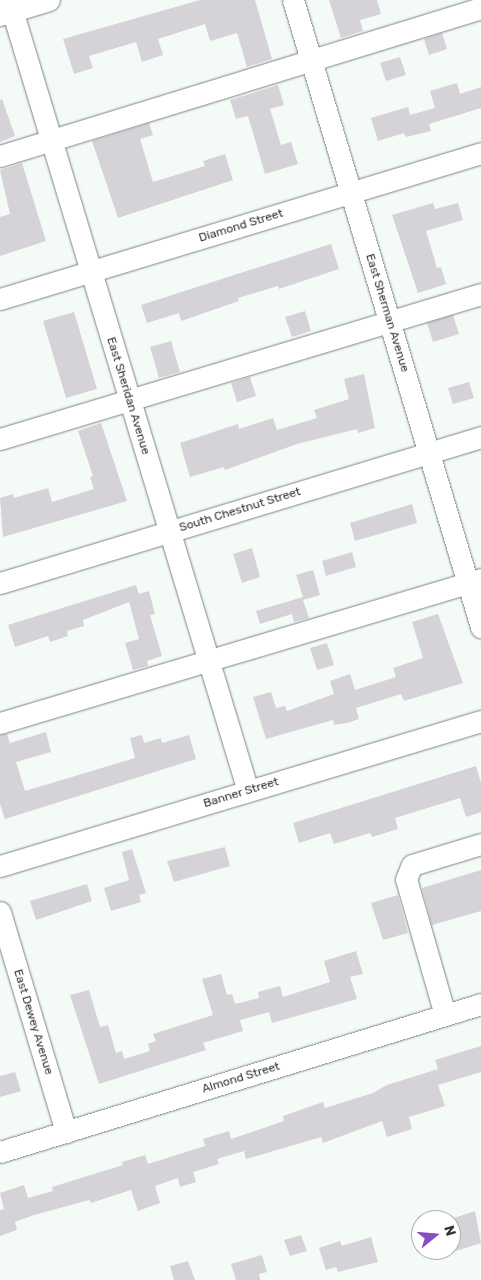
<!DOCTYPE html>
<style>
body{margin:0}
#map{position:relative;width:481px;height:1280px;overflow:hidden;background:#f4fbf7;font-family:Rubik,sans-serif}
div>[style]{position:absolute}
.building>*{inset:0;background:#d5d2d8}
.roads{filter:drop-shadow(0 0 1px #7d8380) drop-shadow(0 0 1px #7d8380)}
.minor>*{height:21px;margin:-10.5px;padding:0 10.5px;transform-origin:10.5px;border-radius:10.5px;background:#fff}
span{translate:-50% -50%;white-space:nowrap;text-align:center;line-height:1.15;-webkit-text-stroke:4px #fff;paint-order:stroke}
.street-label{font-size:12px;color:#343635}
.north{position:absolute;left:411px;top:1210px;width:50px;height:50px;box-sizing:border-box;background:#fff;border:1px solid #aeafae;border-radius:50%;rotate:73deg;font-size:14px;font-weight:700;line-height:20px;text-align:center;color:#343635}
.north::after{content:'';display:block;margin:auto;width:18px;height:22px;background:#894cc2;clip-path:polygon(50% 0,100% 100%,50% 72%,0 100%)}
</style>
<div id="map">
<div class="building">
<i style="clip-path:polygon(200px 0,255px 0,272px 59px,247px 67px,237px 33px,210px 41px,205px 24px,158px 39px,163px 55px,142px 62px,136px 42px,89px 56px,93px 68px,74px 74px,63px 39px)"></i>
<i style="clip-path:polygon(329px 0,377px 0,381px 14px,360px 20px,363px 31px,341px 38px)"></i>
<i style="clip-path:polygon(442px 33px,447px 49px,429px 55px,424px 39px)"></i>
<i style="clip-path:polygon(400px 57px,406px 75px,386px 81px,380px 63px)"></i>
<i style="clip-path:polygon(457px 83px,460px 94px,481px 87px,481px 108px,429px 124px,431px 131px,406px 137px,404px 133px,378px 141px,371px 118px,408px 107px,410px 115px,435px 108px,430px 91px)"></i>
<i style="clip-path:polygon(278px 85px,284px 105px,270px 109px,281px 145px,291px 142px,298px 164px,265px 174px,248px 116px,236px 119px,230px 100px)"></i>
<i style="clip-path:polygon(2px 99px,15px 136px,0 142px,0 100px)"></i>
<i style="clip-path:polygon(149px 123px,153px 135px,140px 139px,153px 182px,205px 166px,203px 161px,225px 154px,233px 180px,118px 218px,92px 141px)"></i>
<i style="clip-path:polygon(22px 163px,46px 241px,0 256px,0 217px,10px 214px,0 170px)"></i>
<i style="clip-path:polygon(433px 203px,435px 209px,458px 203px,463px 220px,426px 231px,437px 268px,441px 267px,446px 284px,418px 293px,392px 215px)"></i>
<i style="clip-path:polygon(331px 244px,339px 269px,279px 289px,278px 286px,238px 298px,239px 301px,181px 321px,179px 313px,147px 323px,141px 305px)"></i>
<i style="clip-path:polygon(305px 311px,311px 331px,292px 337px,285px 317px)"></i>
<i style="clip-path:polygon(74px 312px,97px 389px,66px 398px,43px 321px)"></i>
<i style="clip-path:polygon(453px 315px,459px 334px,433px 342px,427px 323px)"></i>
<i style="clip-path:polygon(171px 341px,180px 372px,159px 378px,150px 347px)"></i>
<i style="clip-path:polygon(364px 374px,375px 428px,358px 433px,357px 429px,297px 444px,225px 470px,224px 467px,190px 477px,180px 443px,238px 424px,239px 429px,273px 418px,277px 430px,317px 418px,314px 410px,349px 399px,344px 379px)"></i>
<i style="clip-path:polygon(250px 377px,256px 396px,237px 402px,231px 383px)"></i>
<i style="clip-path:polygon(469px 382px,474px 398px,453px 404px,448px 388px)"></i>
<i style="clip-path:polygon(101px 423px,127px 501px,3px 537px,0 498px,13px 494px,14px 498px,48px 488px,52px 502px,94px 489px,90px 477px,93px 476px,78px 431px)"></i>
<i style="clip-path:polygon(412px 504px,417px 523px,355px 541px,350px 523px)"></i>
<i style="clip-path:polygon(252px 548px,260px 577px,242px 583px,233px 554px)"></i>
<i style="clip-path:polygon(352px 552px,356px 567px,326px 576px,322px 561px)"></i>
<i style="clip-path:polygon(313px 570px,320px 595px,303px 600px,309px 618px,294px 622px,292px 614px,260px 624px,256px 611px,303px 597px,296px 575px)"></i>
<i style="clip-path:polygon(136px 585px,139px 594px,149px 591px,155px 614px,150px 615px,162px 656px,147px 661px,148px 666px,133px 670px,125px 643px,139px 639px,129px 602px,83px 620px,84px 626px,67px 631px,68px 636px,50px 642px,48px 636px,15px 647px,8px 625px)"></i>
<i style="clip-path:polygon(438px 614px,463px 683px,404px 701px,401px 694px,356px 708px,359px 719px,347px 723px,334px 725px,333px 720px,266px 739px,253px 697px,271px 692px,276px 708px,285px 706px,287px 711px,334px 694px,330px 681px,350px 674px,355px 690px,396px 677px,393px 668px,423px 658px,412px 622px)"></i>
<i style="clip-path:polygon(327px 643px,334px 665px,317px 670px,310px 648px)"></i>
<i style="clip-path:polygon(46px 732px,51px 752px,16px 762px,25px 791px,135px 758px,130px 738px,142px 735px,144px 743px,161px 738px,162px 743px,189px 735px,196px 759px,5px 819px,0 804px,0 735px,7px 734px,10px 743px)"></i>
<i style="clip-path:polygon(476px 766px,481px 783px,481px 812px,466px 817px,460px 798px,395px 818px,398px 829px,372px 837px,370px 833px,334px 844px,330px 833px,299px 843px,293px 823px)"></i>
<i style="clip-path:polygon(225px 847px,230px 866px,174px 882px,167px 861px)"></i>
<i style="clip-path:polygon(132px 849px,146px 893px,139px 895px,141px 902px,111px 911px,104px 888px,129px 880px,122px 852px)"></i>
<i style="clip-path:polygon(481px 870px,481px 911px,432px 925px,422px 888px)"></i>
<i style="clip-path:polygon(87px 884px,92px 901px,36px 920px,30px 901px)"></i>
<i style="clip-path:polygon(398px 895px,408px 933px,383px 940px,371px 903px)"></i>
<i style="clip-path:polygon(356px 951px,363px 974px,350px 977px,357px 999px,272px 1023px,269px 1012px,240px 1020px,243px 1031px,203px 1043px,206px 1050px,99px 1084px,70px 995px,89px 990px,100px 1027px,108px 1025px,116px 1053px,122px 1051px,124px 1059px,150px 1051px,148px 1044px,156px 1041px,153px 1034px,213px 1015px,202px 979px,221px 974px,227px 995px,232px 994px,235px 1004px,259px 998px,258px 992px,280px 986px,283px 997px,330px 982px,324px 961px)"></i>
<i style="clip-path:polygon(481px 1046px,481px 1072px,438px 1085px,445px 1106px,409px 1117px,412px 1129px,387px 1137px,382px 1121px,323px 1143px,321px 1137px,246px 1159px,244px 1151px,217px 1159px,219px 1164px,193px 1172px,196px 1182px,180px 1187px,178px 1178px,155px 1186px,160px 1203px,138px 1211px,131px 1190px,91px 1203px,89px 1200px,34px 1215px,15px 1222px,17px 1230px,0 1236px,0 1210px,4px 1209px,0 1193px,24px 1185px,28px 1198px,53px 1191px,52px 1187px,123px 1165px,122px 1162px,145px 1155px,148px 1164px,205px 1146px,203px 1139px,229px 1131px,231px 1139px,284px 1121px,283px 1116px,323px 1102px,325px 1108px,373px 1093px,387px 1085px,438px 1069px,435px 1060px)"></i>
<i style="clip-path:polygon(15px 1072px,21px 1091px,0 1097px,0 1076px)"></i>
<i style="clip-path:polygon(475px 1211px,481px 1243px,456px 1251px,451px 1219px)"></i>
<i style="clip-path:polygon(301px 1235px,307px 1251px,290px 1256px,284px 1240px)"></i>
<i style="clip-path:polygon(371px 1237px,378px 1262px,338px 1272px,336px 1267px,326px 1270px,319px 1248px,340px 1241px,342px 1246px)"></i>
<i style="clip-path:polygon(262px 1255px,267px 1272px,259px 1274px,260px 1280px,236px 1280px,231px 1264px)"></i>
<i style="clip-path:polygon(188px 1261px,195px 1280px,174px 1280px,170px 1266px)"></i>
</div>
<div class="roads">
<div class="minor">
<i style="left:9px;top:0;width:826px;rotate:73.19deg"></i>
<i style="left:293px;top:0;width:655px;rotate:73.31deg"></i>
<i style="left:0;top:15px;width:51px;rotate:-17deg"></i>
<i style="left:0;top:156px;width:503px;rotate:-17.1deg"></i>
<i style="left:0;top:299px;width:503px;rotate:-16.88deg"></i>
<i style="left:0;top:439px;width:502px;rotate:-16.78deg"></i>
<i style="left:0;top:583px;width:503px;rotate:-16.88deg"></i>
<i style="left:0;top:723px;width:502px;rotate:-16.67deg"></i>
<i style="left:0;top:866px;width:502px;rotate:-16.78deg"></i>
<i style="left:0;top:912px;width:230px;rotate:73.3deg"></i>
<i style="left:445px;top:1015px;width:141px;rotate:-106deg"></i>
<i style="left:406px;top:879px;width:15px;rotate:-67deg"></i>
<i style="left:412px;top:865px;width:72px;rotate:-16.9deg"></i>
<i style="left:0;top:1152px;width:503px;rotate:-17.1deg"></i>
</div>
</div>
<div class="street-label">
<span style="left:241px;top:226px;rotate:-17deg">Diamond Street</span>
<span style="left:387px;top:313px;rotate:73deg">East Sherman Avenue</span>
<span style="left:128px;top:396px;rotate:73deg">East Sheridan Avenue</span>
<span style="left:240px;top:510px;rotate:-17deg">South Chestnut Street</span>
<span style="left:241px;top:793px;rotate:-17deg">Banner Street</span>
<span style="left:33px;top:1022px;rotate:73deg">East Dewey Avenue</span>
<span style="left:241px;top:1078px;rotate:-17deg">Almond Street</span>
</div>
<div class="north">N</div>
</div>
